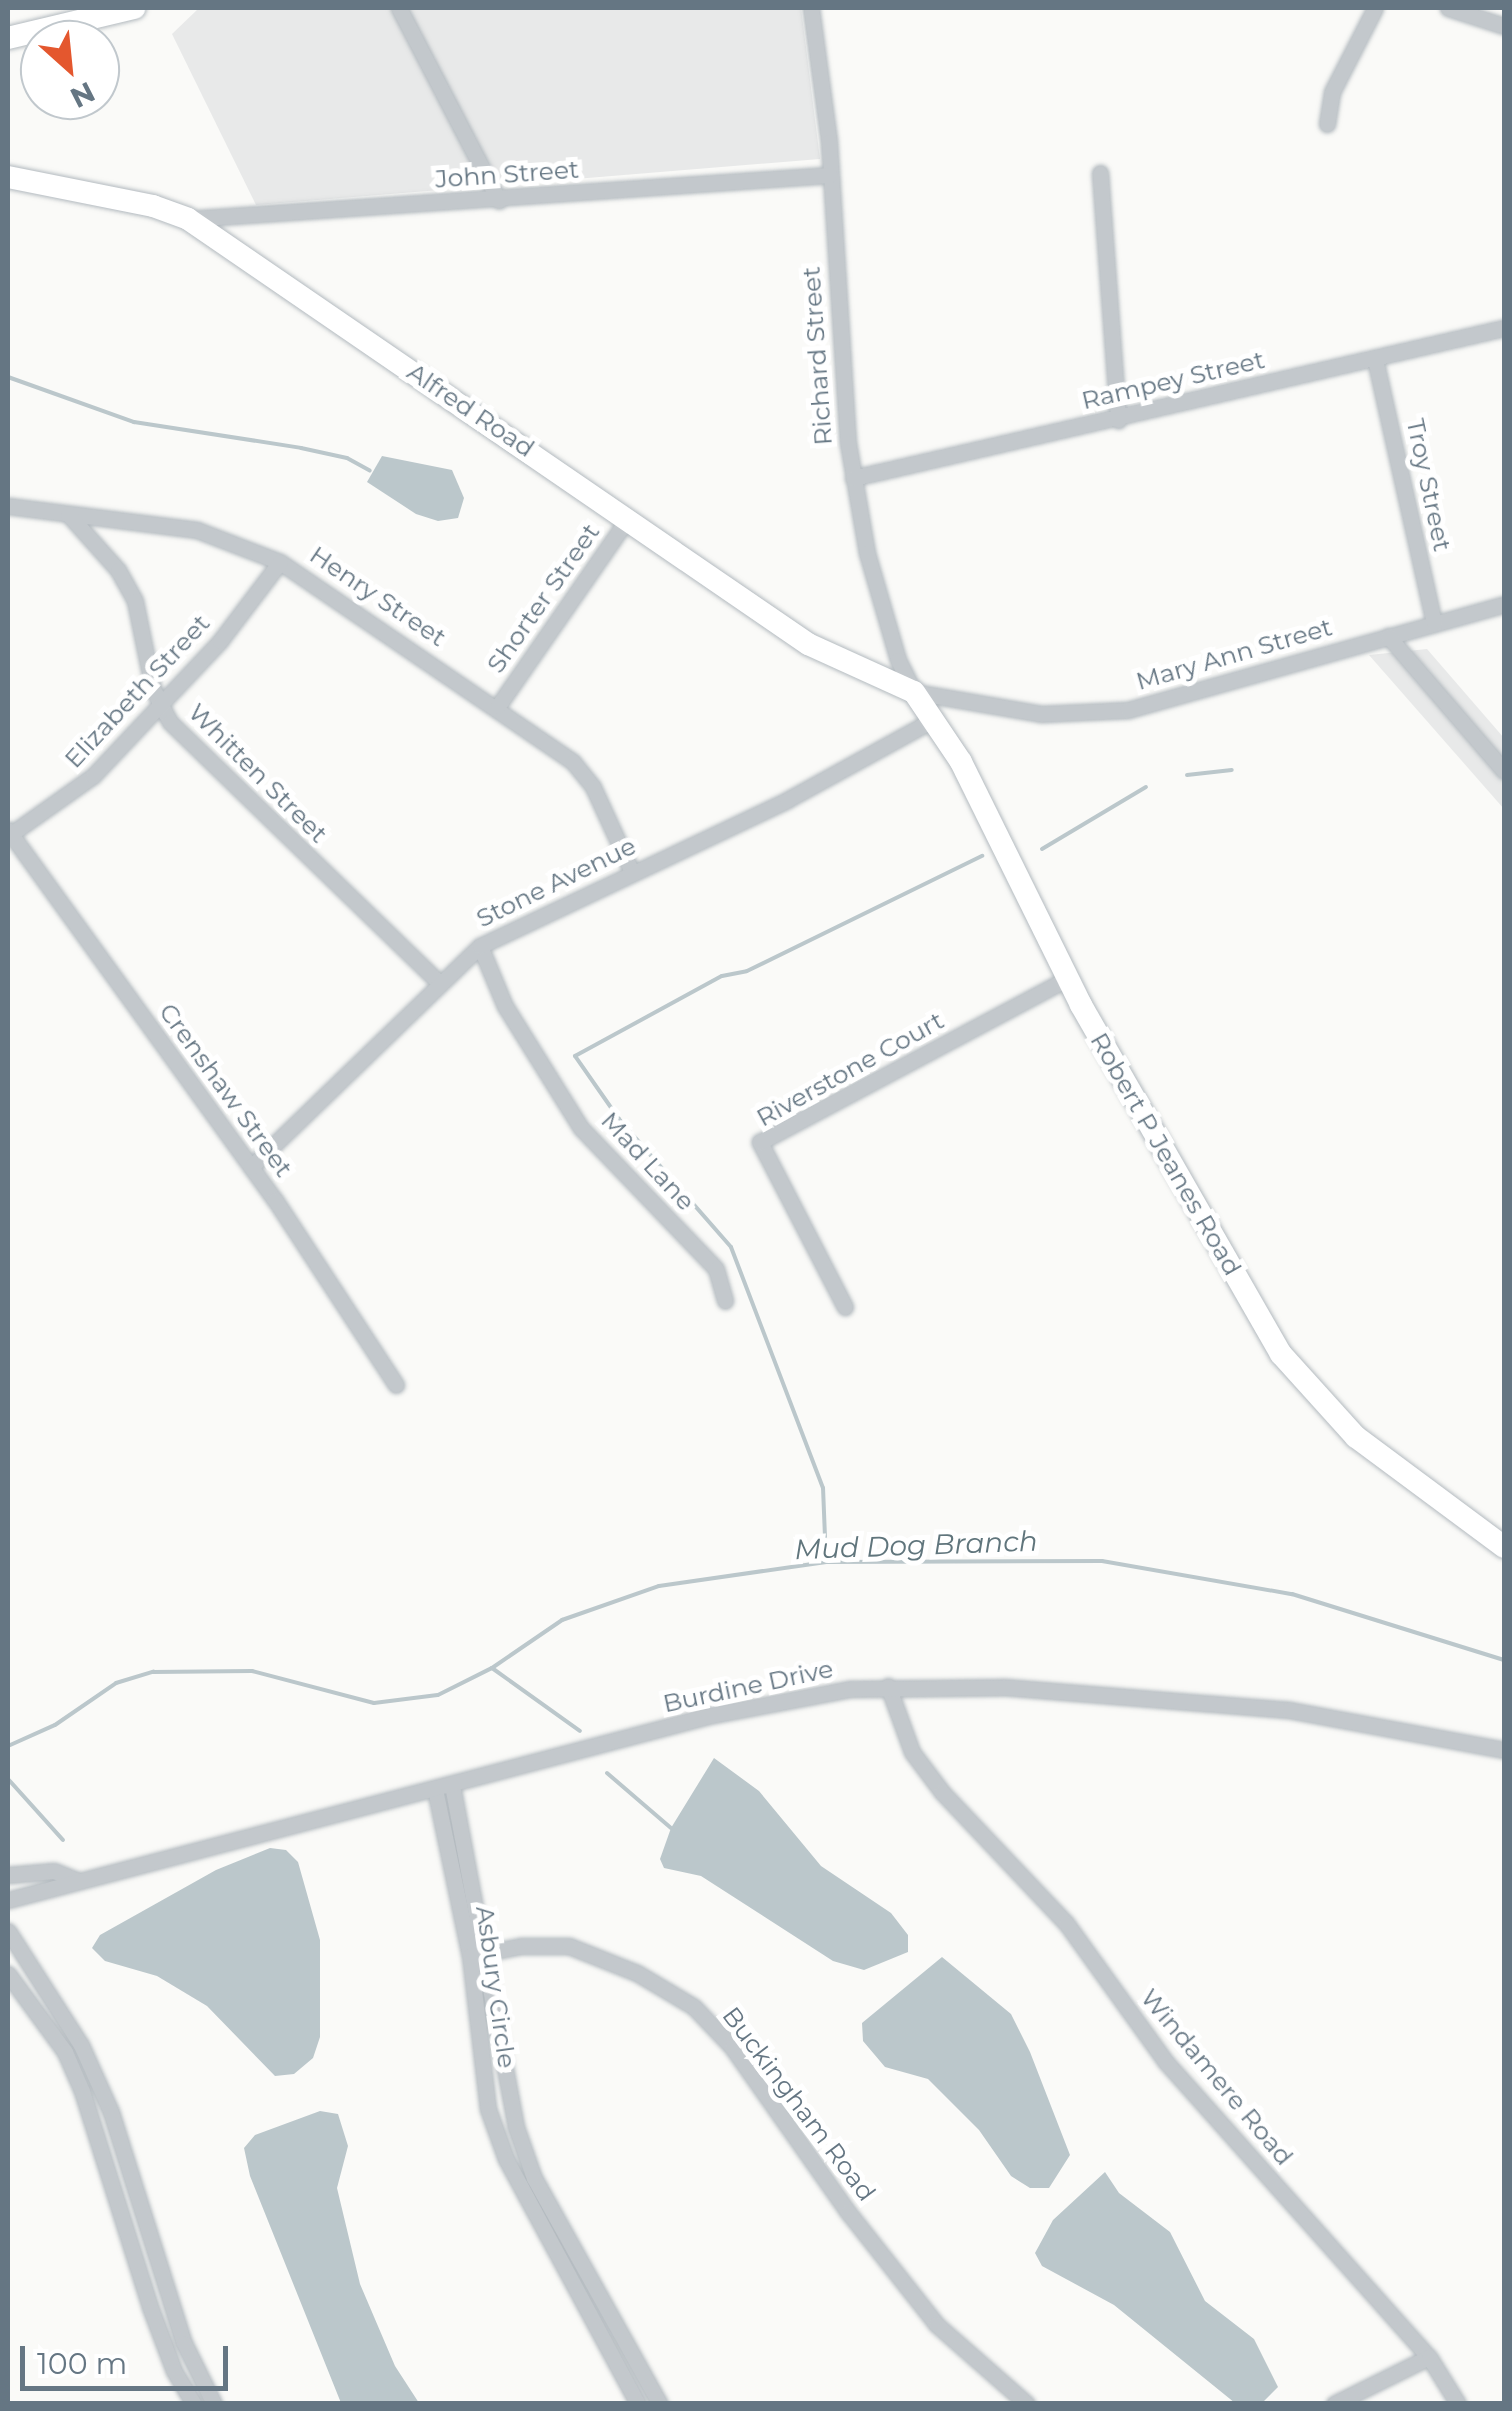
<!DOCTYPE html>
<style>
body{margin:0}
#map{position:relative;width:1512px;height:2411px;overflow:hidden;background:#fafaf8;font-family:Montserrat,sans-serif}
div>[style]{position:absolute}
.built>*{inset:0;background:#e8e9e9}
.water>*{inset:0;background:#bbc7cb}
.stream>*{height:4px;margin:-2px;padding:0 2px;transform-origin:2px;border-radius:2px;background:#bbc7cb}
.roads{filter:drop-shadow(0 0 2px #b3babf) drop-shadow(0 0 2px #b3babf)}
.street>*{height:15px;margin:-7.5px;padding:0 7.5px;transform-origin:7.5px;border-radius:7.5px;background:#c3c8cc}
.secondary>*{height:22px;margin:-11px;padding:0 11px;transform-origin:11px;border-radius:11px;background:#fff}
span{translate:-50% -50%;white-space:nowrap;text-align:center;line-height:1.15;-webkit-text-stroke:10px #fff;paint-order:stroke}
.street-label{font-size:25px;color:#657683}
.water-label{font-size:28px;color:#60757c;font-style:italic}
.frame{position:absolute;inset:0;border:10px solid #657683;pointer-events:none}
.north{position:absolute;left:20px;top:20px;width:100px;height:100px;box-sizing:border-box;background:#fff;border:2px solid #c1c8cd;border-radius:50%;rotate:153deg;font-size:28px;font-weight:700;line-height:40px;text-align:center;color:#657683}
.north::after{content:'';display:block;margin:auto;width:35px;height:45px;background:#e4572e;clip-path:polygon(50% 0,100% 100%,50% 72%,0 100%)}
.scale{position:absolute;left:20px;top:2346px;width:208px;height:45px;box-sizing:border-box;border:5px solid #657683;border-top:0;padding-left:12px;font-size:30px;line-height:35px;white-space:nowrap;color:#657683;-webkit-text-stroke:8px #fff;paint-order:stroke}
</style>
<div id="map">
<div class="built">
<i style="clip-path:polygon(199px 8px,801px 8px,820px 159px,256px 205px,172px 34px)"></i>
<i style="clip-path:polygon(1427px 649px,1504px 738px,1504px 809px,1369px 655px)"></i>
</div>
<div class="water">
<i style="clip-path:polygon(382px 456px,452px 470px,464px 498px,458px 518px,438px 521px,416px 514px,367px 482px)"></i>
<i style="clip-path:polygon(714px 1758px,759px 1791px,821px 1866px,891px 1913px,908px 1935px,908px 1952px,864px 1970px,833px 1961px,701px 1876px,664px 1868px,660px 1859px,671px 1828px)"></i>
<i style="clip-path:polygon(270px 1848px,286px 1850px,298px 1862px,320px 1940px,320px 2037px,313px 2058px,294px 2074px,275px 2076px,207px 2006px,157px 1976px,105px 1961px,92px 1948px,100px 1935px,216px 1870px)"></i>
<i style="clip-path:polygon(942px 1957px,1011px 2014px,1030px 2052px,1070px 2155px,1049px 2188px,1030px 2188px,1011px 2176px,979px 2130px,928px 2079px,885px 2067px,863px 2041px,862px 2023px)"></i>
<i style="clip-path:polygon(320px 2111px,338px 2114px,348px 2146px,337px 2188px,360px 2284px,395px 2366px,419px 2403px,341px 2403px,250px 2176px,244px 2148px,255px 2135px)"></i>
<i style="clip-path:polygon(1105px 2172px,1119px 2193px,1170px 2232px,1205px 2301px,1254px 2339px,1278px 2387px,1262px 2403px,1235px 2403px,1114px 2305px,1042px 2266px,1035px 2253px,1053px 2220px)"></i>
</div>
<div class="stream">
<i style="left:8px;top:377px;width:134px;rotate:19.7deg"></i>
<i style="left:134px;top:422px;width:169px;rotate:8.8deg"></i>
<i style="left:301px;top:448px;width:47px;rotate:12.3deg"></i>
<i style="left:347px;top:458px;width:26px;rotate:29deg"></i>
<i style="left:1187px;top:775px;width:45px;rotate:-6.3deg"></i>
<i style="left:1042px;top:849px;width:121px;rotate:-30.8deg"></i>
<i style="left:826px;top:1562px;width:74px;rotate:-92.3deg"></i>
<i style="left:823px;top:1488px;width:258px;rotate:-110.9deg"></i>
<i style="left:731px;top:1247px;width:170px;rotate:-131.2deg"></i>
<i style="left:619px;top:1119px;width:77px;rotate:-124.9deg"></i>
<i style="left:575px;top:1056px;width:167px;rotate:-28.6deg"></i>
<i style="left:722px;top:976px;width:25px;rotate:-11deg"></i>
<i style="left:747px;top:971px;width:262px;rotate:-26.1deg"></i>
<i style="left:492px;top:1668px;width:108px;rotate:35.6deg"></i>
<i style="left:8px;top:1746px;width:51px;rotate:-24.1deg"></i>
<i style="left:55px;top:1725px;width:74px;rotate:-34.5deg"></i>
<i style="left:116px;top:1683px;width:39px;rotate:-17deg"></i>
<i style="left:153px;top:1672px;width:99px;rotate:-0.6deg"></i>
<i style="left:252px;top:1671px;width:126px;rotate:14.7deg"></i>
<i style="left:374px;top:1703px;width:64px;rotate:-7.1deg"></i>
<i style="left:438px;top:1695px;width:60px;rotate:-26.6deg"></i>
<i style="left:492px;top:1668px;width:85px;rotate:-34.4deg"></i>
<i style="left:562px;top:1620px;width:103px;rotate:-19.3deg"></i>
<i style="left:659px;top:1586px;width:169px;rotate:-8.2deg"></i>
<i style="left:826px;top:1562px;width:276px;rotate:-0.2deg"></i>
<i style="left:1102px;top:1561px;width:193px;rotate:9.9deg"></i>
<i style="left:1292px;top:1594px;width:222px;rotate:17.3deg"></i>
<i style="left:607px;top:1773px;width:84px;rotate:40.7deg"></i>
<i style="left:8px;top:1779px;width:82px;rotate:48deg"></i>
</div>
<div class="roads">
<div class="street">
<i style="left:399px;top:8px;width:217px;rotate:62.6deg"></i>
<i style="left:811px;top:8px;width:135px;rotate:82.3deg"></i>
<i style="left:829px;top:142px;width:302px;rotate:86.4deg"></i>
<i style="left:848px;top:443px;width:112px;rotate:80.2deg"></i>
<i style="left:867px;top:553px;width:111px;rotate:73.8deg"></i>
<i style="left:898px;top:660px;width:36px;rotate:63deg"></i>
<i style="left:914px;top:692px;width:129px;rotate:9.8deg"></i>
<i style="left:1041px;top:714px;width:87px;rotate:-2.6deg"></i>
<i style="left:1128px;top:710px;width:391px;rotate:-15.7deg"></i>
<i style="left:1448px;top:8px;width:59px;rotate:17.8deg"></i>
<i style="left:1327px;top:124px;width:32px;rotate:-81deg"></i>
<i style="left:1332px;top:92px;width:94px;rotate:-62.9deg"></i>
<i style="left:1100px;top:173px;width:248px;rotate:85.8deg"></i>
<i style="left:188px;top:219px;width:643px;rotate:-3.93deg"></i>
<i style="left:1375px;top:359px;width:271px;rotate:77.4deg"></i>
<i style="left:853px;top:478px;width:668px;rotate:-12.98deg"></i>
<i style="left:8px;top:506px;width:191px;rotate:7.2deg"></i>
<i style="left:197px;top:530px;width:89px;rotate:21.1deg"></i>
<i style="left:280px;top:562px;width:355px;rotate:34.3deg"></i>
<i style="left:573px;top:762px;width:32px;rotate:51deg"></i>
<i style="left:593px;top:787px;width:94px;rotate:65.4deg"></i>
<i style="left:68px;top:514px;width:75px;rotate:48.2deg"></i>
<i style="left:118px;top:570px;width:35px;rotate:61deg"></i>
<i style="left:135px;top:601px;width:90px;rotate:78.4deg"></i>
<i style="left:153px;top:689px;width:37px;rotate:63deg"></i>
<i style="left:170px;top:722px;width:375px;rotate:44.1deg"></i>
<i style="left:1388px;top:636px;width:178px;rotate:49.3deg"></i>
<i style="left:498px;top:706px;width:229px;rotate:-55.3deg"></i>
<i style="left:8px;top:830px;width:456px;rotate:54.2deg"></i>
<i style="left:275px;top:1200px;width:221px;rotate:56.8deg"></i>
<i style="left:11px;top:834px;width:100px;rotate:-35.3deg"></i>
<i style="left:93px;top:776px;width:185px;rotate:-46.7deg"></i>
<i style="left:220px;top:641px;width:99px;rotate:-52.8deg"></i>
<i style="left:480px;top:946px;width:65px;rotate:67.4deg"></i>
<i style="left:505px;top:1006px;width:144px;rotate:58.1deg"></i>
<i style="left:581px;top:1128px;width:195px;rotate:46.2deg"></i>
<i style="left:716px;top:1269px;width:33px;rotate:74deg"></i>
<i style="left:251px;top:1167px;width:318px;rotate:-44deg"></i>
<i style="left:480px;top:946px;width:340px;rotate:-25.4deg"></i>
<i style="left:787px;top:800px;width:170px;rotate:-28.8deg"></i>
<i style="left:845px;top:1307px;width:186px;rotate:-117.3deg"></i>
<i style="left:760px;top:1142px;width:349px;rotate:-28deg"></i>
<i style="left:888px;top:1686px;width:70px;rotate:70deg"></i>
<i style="left:912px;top:1752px;width:50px;rotate:53.1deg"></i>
<i style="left:942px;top:1792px;width:180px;rotate:46.6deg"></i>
<i style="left:1066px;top:1923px;width:170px;rotate:54.3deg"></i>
<i style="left:1165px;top:2061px;width:397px;rotate:48.3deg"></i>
<i style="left:1429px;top:2357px;width:106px;rotate:153.7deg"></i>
<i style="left:452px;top:1785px;width:348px;rotate:79.4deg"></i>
<i style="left:516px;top:2127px;width:54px;rotate:70.6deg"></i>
<i style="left:534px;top:2178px;width:259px;rotate:60.9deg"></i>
<i style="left:435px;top:1789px;width:171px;rotate:78.2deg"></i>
<i style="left:470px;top:1956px;width:154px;rotate:83.3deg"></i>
<i style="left:488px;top:2109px;width:53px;rotate:70.2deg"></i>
<i style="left:506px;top:2159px;width:278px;rotate:61.7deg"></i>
<i style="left:8px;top:1875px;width:46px;rotate:-5deg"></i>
<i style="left:54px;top:1871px;width:24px;rotate:22deg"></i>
<i style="left:8px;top:1900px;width:724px;rotate:-14.73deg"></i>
<i style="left:708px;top:1716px;width:145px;rotate:-10.8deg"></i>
<i style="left:850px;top:1689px;width:153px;rotate:-0.7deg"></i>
<i style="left:1003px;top:1687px;width:287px;rotate:4.6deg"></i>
<i style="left:1289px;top:1710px;width:219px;rotate:10.5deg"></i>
<i style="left:8px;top:1931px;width:135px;rotate:57.4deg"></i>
<i style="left:81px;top:2045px;width:73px;rotate:65.9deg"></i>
<i style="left:111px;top:2112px;width:242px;rotate:72.5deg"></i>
<i style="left:184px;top:2343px;width:68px;rotate:63.8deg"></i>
<i style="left:470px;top:1956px;width:52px;rotate:-11.1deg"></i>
<i style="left:521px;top:1946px;width:48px"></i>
<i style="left:569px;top:1946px;width:73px;rotate:21.7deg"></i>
<i style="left:637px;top:1973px;width:66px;rotate:30.8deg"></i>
<i style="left:694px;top:2007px;width:55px;rotate:46.5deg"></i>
<i style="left:732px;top:2047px;width:202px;rotate:54.9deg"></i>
<i style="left:848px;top:2212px;width:142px;rotate:51.8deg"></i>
<i style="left:936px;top:2324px;width:121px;rotate:41.3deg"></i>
<i style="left:8px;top:1974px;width:97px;rotate:53.8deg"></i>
<i style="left:65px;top:2052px;width:43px;rotate:66.4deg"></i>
<i style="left:82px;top:2091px;width:226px;rotate:72.5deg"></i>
<i style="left:150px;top:2307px;width:68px;rotate:69.4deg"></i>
<i style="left:174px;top:2371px;width:39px;rotate:59deg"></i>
<i style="left:1429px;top:2357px;width:55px;rotate:58.3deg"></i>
</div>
<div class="secondary">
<i style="left:8px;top:38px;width:130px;rotate:-13.4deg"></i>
<i style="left:8px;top:177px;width:148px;rotate:11.3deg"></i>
<i style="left:153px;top:206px;width:37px;rotate:20deg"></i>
<i style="left:188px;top:219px;width:752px;rotate:34.43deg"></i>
<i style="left:808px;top:644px;width:116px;rotate:24.4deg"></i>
<i style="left:914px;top:692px;width:84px;rotate:56.1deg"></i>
<i style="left:961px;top:762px;width:271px;rotate:63.7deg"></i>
<i style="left:1081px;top:1005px;width:402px;rotate:60.2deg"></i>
<i style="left:1281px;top:1354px;width:112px;rotate:47.9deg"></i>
<i style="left:1356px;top:1437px;width:184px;rotate:36.6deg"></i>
</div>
</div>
<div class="street-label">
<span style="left:507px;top:174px;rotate:-4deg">John Street</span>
<span style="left:817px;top:356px;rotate:-94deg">Richard Street</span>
<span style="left:1173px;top:380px;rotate:-13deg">Rampey Street</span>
<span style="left:471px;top:410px;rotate:34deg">Alfred Road</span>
<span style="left:1429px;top:485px;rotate:78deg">Troy Street</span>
<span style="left:378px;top:596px;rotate:34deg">Henry Street</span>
<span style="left:543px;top:598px;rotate:-55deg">Shorter Street</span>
<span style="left:1234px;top:654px;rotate:-16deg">Mary Ann Street</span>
<span style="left:137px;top:691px;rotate:-47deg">Elizabeth Street</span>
<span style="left:258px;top:773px;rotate:45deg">Whitten Street</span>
<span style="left:556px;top:882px;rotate:-26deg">Stone Avenue</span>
<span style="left:850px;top:1069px;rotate:-29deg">Riverstone Court</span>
<span style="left:226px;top:1090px;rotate:54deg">Crenshaw Street</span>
<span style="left:1166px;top:1154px;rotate:60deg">Robert P Jeanes Road</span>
<span style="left:648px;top:1161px;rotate:47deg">Mad Lane</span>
<span style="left:748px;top:1686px;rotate:-12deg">Burdine Drive</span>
<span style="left:496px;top:1987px;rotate:82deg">Asbury Circle</span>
<span style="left:1217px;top:2077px;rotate:50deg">Windamere Road</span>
<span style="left:799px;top:2104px;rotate:53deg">Buckingham Road</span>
</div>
<div class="water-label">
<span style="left:916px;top:1545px;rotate:-2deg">Mud Dog Branch</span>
</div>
<div class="frame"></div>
<div class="north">N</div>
<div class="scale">100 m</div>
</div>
